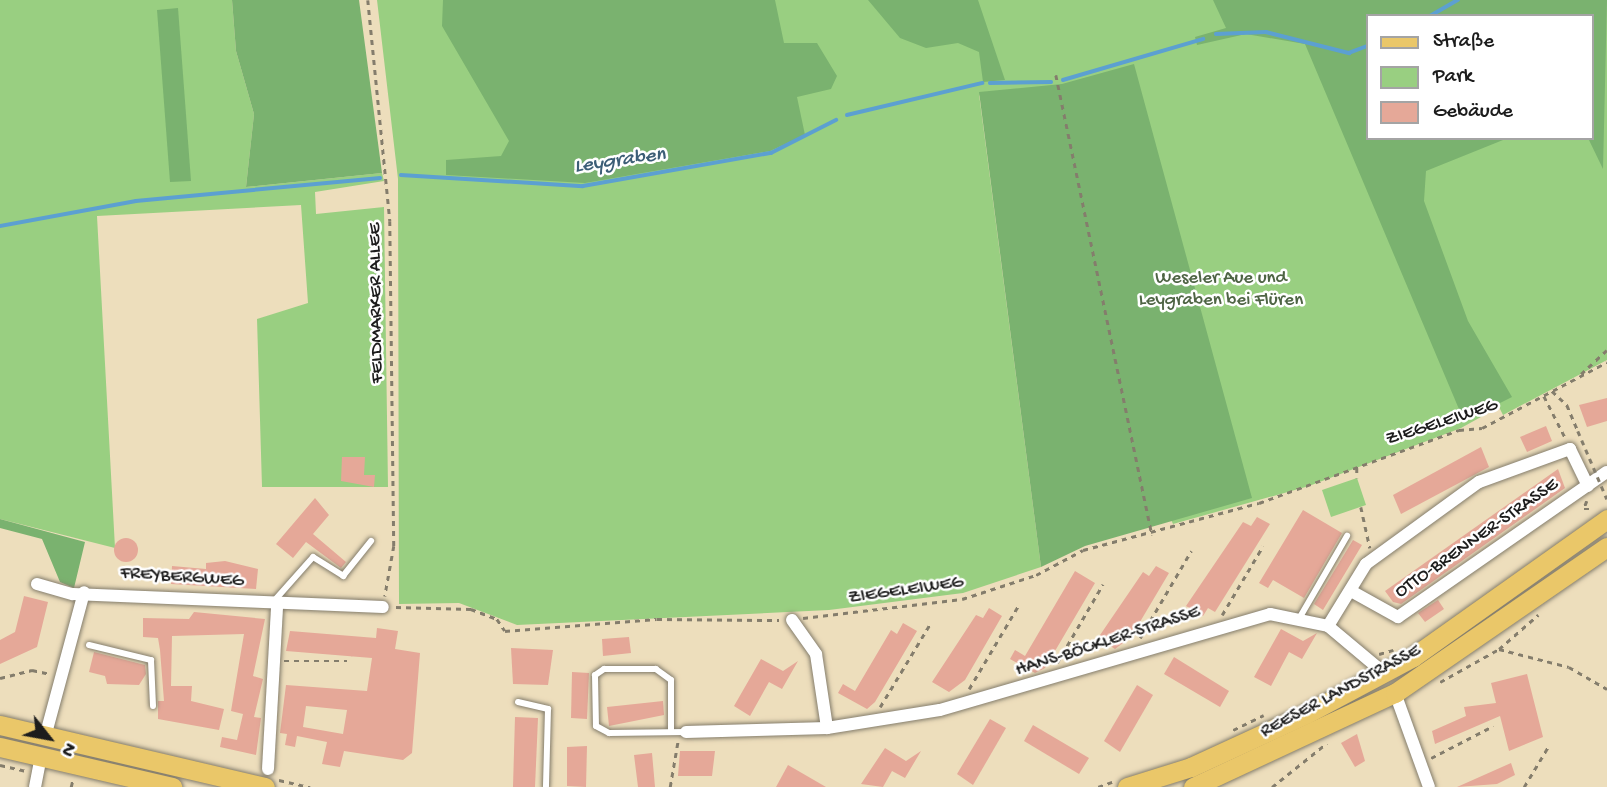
<!DOCTYPE html>
<meta charset="utf-8">
<style>
body{margin:0}
#map{position:relative;width:1607px;height:787px;overflow:hidden;background:#eddebc;font-family:"Gochi Hand",sans-serif}
div>[style]{position:absolute}
.green>*{inset:0;background:#99cf81}
.forest>*{inset:0;background:#7ab26f}
.stream>*{height:3.5px;margin:-1.75px;padding:0 1.75px;transform-origin:1.75px;border-radius:1.75px;background:#5ca0d1}
.building>*{inset:0;background:#e5a898}
.round{border-radius:50%}
.path>*{height:2.5px;margin-top:-1.25px;transform-origin:0;background:repeating-linear-gradient(90deg,#847d6c 0 5px,transparent 0 10px)}
.roads{filter:drop-shadow(0 0 2px #847d6c) drop-shadow(0 0 2px #847d6c)}
.lane>*{height:6px;margin:-3px;padding:0 3px;transform-origin:3px;border-radius:3px;background:#fff}
.street>*{height:12px;margin:-6px;padding:0 6px;transform-origin:6px;border-radius:6px;background:#fff}
.primary>*{height:19px;margin:-9.5px;padding:0 9.5px;transform-origin:9.5px;border-radius:9.5px;background:#eac769}
.path-bridge>*{height:2.5px;margin-top:-1.25px;transform-origin:0;background:repeating-linear-gradient(90deg,#847d6c 0 5px,transparent 0 10px)}
span{translate:-50% -50%;white-space:nowrap;text-align:center;line-height:1.15;-webkit-text-stroke:5px #fff;paint-order:stroke}
.park-label{font-size:19px;color:#4e6444}
.street-label{font-size:19px;color:#1c1c1c}
.water-label{font-size:21px;color:#3c5e76;font-style:italic}
.legend{position:absolute;left:1366px;top:14px;width:228px;height:126px;box-sizing:border-box;background:#fff;border:2px solid #a4a4a4;margin:0;padding:9px 12px;list-style:none;font-size:21px;color:#1c1c1c}
.legend li{display:flex;align-items:center;gap:14px;height:35px}
.legend b{width:35px;border:2px solid #a4a4a4}
.north{position:absolute;left:14px;top:703px;width:70px;height:70px;-webkit-text-stroke:5px #fff;paint-order:stroke;rotate:121deg;font-size:19px;font-weight:700;line-height:28px;text-align:center;color:#1c1c1c}
.north::after{content:'';display:block;margin:auto;width:24px;height:32px;background:#1c1c1c;clip-path:polygon(50% 0,100% 100%,50% 72%,0 100%)}
</style>
<div id="map">
<div class="green">
<i style="clip-path:polygon(0 0,232px 0,236px 51px,254px 114px,246px 187px,382px 173px,384px 181px,315px 192px,316px 214px,384px 207px,388px 487px,262px 487px,257px 319px,308px 303px,301px 205px,97px 216px,115px 548px,0 519px)"></i>
<i style="clip-path:polygon(evenodd,377px 0,1607px 0,1607px 360px,1503px 415px,1499px 407px,1461px 428px,1309px 486px,1173px 524px,979px 94px,1041px 567px,963px 593px,829px 610px,517px 625px,459px 603px,399px 604px,398px 179px,377px 0,1367px 16px,1591px 16px,1591px 138px,1367px 138px,1367px 16px)"></i>
<i style="clip-path:polygon(1357px 478px,1366px 505px,1331px 517px,1322px 490px)"></i>
</div>
<div class="forest">
<i style="clip-path:polygon(232px 0,359px 0,382px 173px,246px 187px,254px 114px,236px 51px)"></i>
<i style="clip-path:polygon(443px 0,775px 0,784px 43px,817px 43px,837px 76px,831px 89px,797px 97px,805px 135px,770px 151px,585px 183px,446px 175px,446px 160px,501px 156px,509px 141px,442px 26px)"></i>
<i style="clip-path:polygon(868px 0,978px 0,1005px 80px,983px 82px,979px 52px,958px 43px,926px 48px,900px 38px)"></i>
<i style="clip-path:polygon(1213px 0,1607px 0,1603px 169px,1588px 138px,1591px 16px,1367px 16px,1367px 138px,1508px 138px,1426px 171px,1424px 201px,1468px 321px,1512px 397px,1464px 421px,1305px 44px,1246px 34px,1197px 45px,1195px 37px,1226px 28px)"></i>
<i style="clip-path:polygon(178px 8px,191px 181px,170px 182px,157px 10px)"></i>
<i style="clip-path:polygon(1134px 64px,1252px 498px,1085px 546px,1041px 567px,979px 92px,1062px 84px)"></i>
<i style="clip-path:polygon(0 519px,85px 542px,74px 588px,60px 582px,42px 539px,0 528px)"></i>
</div>
<div class="stream">
<i style="left:1430px;top:16px;width:32px;rotate:-30deg"></i>
<i style="left:1216px;top:34px;width:50px;rotate:-2.3deg"></i>
<i style="left:1266px;top:32px;width:86px;rotate:14.2deg"></i>
<i style="left:1349px;top:53px;width:19px;rotate:-21deg"></i>
<i style="left:1063px;top:80px;width:146px;rotate:-16.3deg"></i>
<i style="left:990px;top:83px;width:61px;rotate:-0.9deg"></i>
<i style="left:847px;top:115px;width:139px;rotate:-13.3deg"></i>
<i style="left:401px;top:175px;width:182px;rotate:3.5deg"></i>
<i style="left:583px;top:186px;width:191px;rotate:-10deg"></i>
<i style="left:771px;top:153px;width:73px;rotate:-26.9deg"></i>
<i style="left:0;top:226px;width:138px;rotate:-10.4deg"></i>
<i style="left:136px;top:201px;width:245px;rotate:-5.4deg"></i>
</div>
<div class="building">
<i style="clip-path:polygon(1607px 398px,1607px 421px,1587px 427px,1579px 405px)"></i>
<i style="clip-path:polygon(1546px 426px,1552px 441px,1527px 452px,1520px 437px)"></i>
<i style="clip-path:polygon(1481px 447px,1489px 467px,1401px 514px,1393px 495px)"></i>
<i style="clip-path:polygon(342px 457px,365px 457px,364px 475px,375px 475px,374px 487px,341px 481px)"></i>
<i style="clip-path:polygon(1558px 469px,1565px 488px,1401px 604px,1393px 602px,1385px 591px)"></i>
<i style="clip-path:polygon(315px 498px,329px 515px,313px 534px,346px 562px,341px 568px,306px 542px,293px 558px,276px 544px)"></i>
<i style="clip-path:polygon(1303px 510px,1342px 533px,1304px 598px,1273px 580px,1268px 588px,1259px 583px)"></i>
<i style="clip-path:polygon(1257px 517px,1270px 524px,1215px 612px,1208px 608px,1203px 616px,1186px 606px,1243px 522px,1251px 526px)"></i>
<i class="round" style="left:114px;top:538px;width:24px;height:24px"></i>
<i style="clip-path:polygon(1353px 540px,1362px 545px,1323px 610px,1314px 604px)"></i>
<i style="clip-path:polygon(225px 561px,258px 569px,256px 589px,171px 584px,172px 566px,206px 569px,206px 563px)"></i>
<i style="clip-path:polygon(1156px 566px,1169px 573px,1131px 637px,1115px 649px,1098px 638px,1143px 572px,1149px 576px)"></i>
<i style="clip-path:polygon(1075px 571px,1095px 583px,1045px 668px,1035px 673px,1010px 659px,1015px 650px,1025px 656px)"></i>
<i style="clip-path:polygon(24px 596px,48px 602px,37px 647px,0 664px,0 640px,15px 632px)"></i>
<i style="clip-path:polygon(1438px 600px,1444px 609px,1425px 622px,1418px 613px)"></i>
<i style="clip-path:polygon(989px 608px,1002px 616px,965px 680px,949px 692px,932px 682px,976px 615px,983px 618px)"></i>
<i style="clip-path:polygon(194px 612px,265px 619px,253px 676px,263px 679px,254px 717px,261px 718px,256px 755px,220px 747px,222px 737px,237px 740px,243px 714px,231px 711px,244px 634px,172px 636px,171px 686px,192px 686px,191px 701px,224px 709px,219px 730px,158px 719px,158px 701px,164px 701px,160px 650px,158px 638px,143px 637px,143px 618px,189px 619px)"></i>
<i style="clip-path:polygon(903px 623px,917px 631px,875px 702px,867px 709px,838px 693px,843px 684px,855px 691px,891px 630px,897px 634px)"></i>
<i style="clip-path:polygon(evenodd,377px 628px,398px 631px,395px 649px,420px 653px,412px 753px,403px 760px,344px 751px,340px 767px,322px 764px,327px 742px,297px 736px,295px 747px,285px 745px,287px 734px,280px 733px,286px 685px,367px 691px,372px 658px,286px 651px,290px 631px,376px 638px,377px 628px,306px 706px,347px 710px,343px 734px,303px 727px,306px 706px)"></i>
<i style="clip-path:polygon(1281px 629px,1303px 641px,1317px 633px,1302px 659px,1289px 652px,1271px 686px,1254px 677px)"></i>
<i style="clip-path:polygon(629px 637px,631px 653px,603px 656px,602px 639px)"></i>
<i style="clip-path:polygon(511px 648px,553px 650px,548px 685px,513px 684px)"></i>
<i style="clip-path:polygon(94px 652px,145px 665px,146px 674px,139px 685px,107px 684px,105px 676px,89px 672px)"></i>
<i style="clip-path:polygon(1174px 657px,1229px 691px,1220px 707px,1164px 674px)"></i>
<i style="clip-path:polygon(761px 659px,783px 671px,798px 661px,782px 689px,769px 682px,750px 716px,734px 706px)"></i>
<i style="clip-path:polygon(572px 672px,589px 673px,587px 719px,571px 718px)"></i>
<i style="clip-path:polygon(1527px 674px,1543px 737px,1509px 751px,1500px 716px,1435px 744px,1432px 731px,1466px 716px,1464px 707px,1496px 703px,1491px 683px)"></i>
<i style="clip-path:polygon(1137px 685px,1153px 695px,1120px 752px,1104px 741px)"></i>
<i style="clip-path:polygon(663px 701px,664px 715px,609px 726px,607px 707px)"></i>
<i style="clip-path:polygon(515px 717px,538px 718px,535px 787px,513px 787px)"></i>
<i style="clip-path:polygon(990px 719px,1006px 728px,973px 785px,957px 774px)"></i>
<i style="clip-path:polygon(1033px 725px,1089px 758px,1079px 774px,1024px 741px)"></i>
<i style="clip-path:polygon(1357px 734px,1365px 761px,1355px 767px,1341px 743px)"></i>
<i style="clip-path:polygon(587px 746px,586px 787px,567px 786px,567px 747px)"></i>
<i style="clip-path:polygon(885px 748px,906px 761px,921px 751px,905px 778px,892px 771px,883px 787px,861px 784px)"></i>
<i style="clip-path:polygon(680px 751px,715px 751px,712px 776px,678px 776px)"></i>
<i style="clip-path:polygon(652px 753px,655px 787px,638px 787px,634px 755px)"></i>
<i style="clip-path:polygon(1511px 763px,1515px 775px,1497px 784px,1457px 787px)"></i>
<i style="clip-path:polygon(788px 765px,826px 787px,776px 787px)"></i>
</div>
<div class="path">
<i style="left:368px;top:0;width:222px;rotate:84.3deg"></i>
<i style="left:390px;top:221px;width:325px;rotate:89.3deg"></i>
<i style="left:394px;top:546px;width:51px;rotate:100.2deg"></i>
<i style="left:1056px;top:75px;width:470px;rotate:78.2deg"></i>
<i style="left:1581px;top:374px;width:35px;rotate:-43deg"></i>
<i style="left:1552px;top:391px;width:21px;rotate:43deg"></i>
<i style="left:1567px;top:405px;width:28px;rotate:67deg"></i>
<i style="left:1544px;top:396px;width:48px;rotate:62.9deg"></i>
<i style="left:1357px;top:468px;width:10px;rotate:90deg"></i>
<i style="left:1587px;top:501px;width:9px;rotate:111deg"></i>
<i style="left:1584px;top:509px;width:8px"></i>
<i style="left:1361px;top:507px;width:42px;rotate:77.6deg"></i>
<i style="left:396px;top:607px;width:75px;rotate:1.5deg"></i>
<i style="left:471px;top:609px;width:28px;rotate:21deg"></i>
<i style="left:497px;top:619px;width:14px;rotate:56deg"></i>
<i style="left:505px;top:631px;width:152px;rotate:-4.5deg"></i>
<i style="left:657px;top:619px;width:122px;rotate:0.5deg"></i>
<i style="left:1222px;top:615px;width:80px;rotate:-59.3deg"></i>
<i style="left:803px;top:618px;width:160px;rotate:-6.8deg"></i>
<i style="left:962px;top:599px;width:78px;rotate:-18deg"></i>
<i style="left:1036px;top:575px;width:53px;rotate:-28deg"></i>
<i style="left:1083px;top:550px;width:182px;rotate:-15deg"></i>
<i style="left:1259px;top:503px;width:213px;rotate:-20.1deg"></i>
<i style="left:1459px;top:430px;width:23px;rotate:-5deg"></i>
<i style="left:1482px;top:428px;width:141px;rotate:-27.8deg"></i>
<i style="left:1140px;top:638px;width:101px;rotate:-59.6deg"></i>
<i style="left:1499px;top:649px;width:72px;rotate:14.4deg"></i>
<i style="left:1569px;top:667px;width:44px;rotate:30.1deg"></i>
<i style="left:1379px;top:654px;width:15px;rotate:-16deg"></i>
<i style="left:284px;top:661px;width:63px"></i>
<i style="left:1057px;top:663px;width:91px;rotate:-59.8deg"></i>
<i style="left:0;top:678px;width:33px;rotate:-14deg"></i>
<i style="left:32px;top:670px;width:19px;rotate:12deg"></i>
<i style="left:1440px;top:682px;width:68px;rotate:-29.2deg"></i>
<i style="left:1499px;top:649px;width:52px;rotate:-41.1deg"></i>
<i style="left:969px;top:689px;width:96px;rotate:-59.4deg"></i>
<i style="left:880px;top:707px;width:97px;rotate:-58.9deg"></i>
<i style="left:1233px;top:730px;width:34px;rotate:-26deg"></i>
<i style="left:1431px;top:758px;width:70px;rotate:-27.3deg"></i>
<i style="left:0;top:765px;width:28px;rotate:13deg"></i>
<i style="left:279px;top:780px;width:32px;rotate:13deg"></i>
<i style="left:71px;top:787px;width:9px;rotate:-77deg"></i>
<i style="left:670px;top:787px;width:48px;rotate:-80.3deg"></i>
<i style="left:1098px;top:787px;width:15px;rotate:-20deg"></i>
<i style="left:1272px;top:787px;width:70px;rotate:-38.7deg"></i>
<i style="left:1524px;top:787px;width:47px;rotate:-59deg"></i>
</div>
<div class="roads">
<div class="lane">
<i style="left:274px;top:601px;width:59px;rotate:-48.4deg"></i>
<i style="left:313px;top:557px;width:36px;rotate:32deg"></i>
<i style="left:343px;top:576px;width:45px;rotate:-51.3deg"></i>
<i style="left:1300px;top:617px;width:94px;rotate:-59.9deg"></i>
<i style="left:89px;top:645px;width:64px;rotate:13.6deg"></i>
<i style="left:151px;top:660px;width:46px;rotate:87.5deg"></i>
<i style="left:518px;top:702px;width:31px;rotate:13deg"></i>
<i style="left:548px;top:709px;width:78px;rotate:91.5deg"></i>
<i style="left:671px;top:732px;width:52px;rotate:-90deg"></i>
<i style="left:671px;top:680px;width:19px;rotate:-144deg"></i>
<i style="left:656px;top:669px;width:52px;rotate:180deg"></i>
<i style="left:604px;top:669px;width:11px;rotate:146deg"></i>
<i style="left:595px;top:675px;width:51px;rotate:88.9deg"></i>
<i style="left:596px;top:726px;width:15px;rotate:28deg"></i>
<i style="left:609px;top:733px;width:77px;rotate:-0.7deg"></i>
</div>
<div class="street">
<i style="left:37px;top:584px;width:37px;rotate:16deg"></i>
<i style="left:73px;top:594px;width:310px;rotate:2.4deg"></i>
<i style="left:1351px;top:591px;width:54px;rotate:29deg"></i>
<i style="left:1398px;top:617px;width:254px;rotate:-34.8deg"></i>
<i style="left:792px;top:620px;width:42px;rotate:54.8deg"></i>
<i style="left:816px;top:654px;width:75px;rotate:81.5deg"></i>
<i style="left:1328px;top:626px;width:73px;rotate:-58.5deg"></i>
<i style="left:1366px;top:564px;width:140px;rotate:-36deg"></i>
<i style="left:1479px;top:482px;width:97px;rotate:-19.9deg"></i>
<i style="left:1570px;top:449px;width:41px;rotate:64.1deg"></i>
<i style="left:1395px;top:693px;width:100px;rotate:70.1deg"></i>
<i style="left:686px;top:732px;width:141px;rotate:-1.6deg"></i>
<i style="left:827px;top:728px;width:114px;rotate:-9.1deg"></i>
<i style="left:940px;top:710px;width:344px;rotate:-16.2deg"></i>
<i style="left:1270px;top:614px;width:59px;rotate:11.7deg"></i>
<i style="left:1328px;top:626px;width:73px;rotate:40deg"></i>
<i style="left:45px;top:737px;width:150px;rotate:-74.9deg"></i>
<i style="left:268px;top:769px;width:163px;rotate:-86.8deg"></i>
<i style="left:35px;top:787px;width:31px;rotate:-79deg"></i>
</div>
<div class="primary">
<i style="left:0;top:725px;width:272px;rotate:13.2deg"></i>
<i style="left:0;top:747px;width:177px;rotate:13.1deg"></i>
<i style="left:1127px;top:787px;width:67px;rotate:-17.4deg"></i>
<i style="left:1191px;top:767px;width:127px;rotate:-24.7deg"></i>
<i style="left:1306px;top:714px;width:121px;rotate:-28deg"></i>
<i style="left:1413px;top:657px;width:238px;rotate:-35.4deg"></i>
<i style="left:1193px;top:787px;width:223px;rotate:-25deg"></i>
<i style="left:1395px;top:693px;width:257px;rotate:-34.6deg"></i>
</div>
</div>
<div class="path-bridge">
<i style="left:1578px;top:431px;width:74px;rotate:66.9deg"></i>
</div>
<div class="park-label">
<span style="left:1221px;top:290px">Weseler Aue und<br>Leygraben bei Flüren</span>
</div>
<div class="street-label">
<span style="left:377px;top:303px;rotate:-91deg">FELDMARKER ALLEE</span>
<span style="left:1442px;top:423px;rotate:-18deg">ZIEGELEIWEG</span>
<span style="left:1477px;top:539px;rotate:-35deg">OTTO-BRENNER-STRASSE</span>
<span style="left:182px;top:578px;rotate:4deg">FREYBERGWEG</span>
<span style="left:906px;top:591px;rotate:-8deg">ZIEGELEIWEG</span>
<span style="left:1108px;top:642px;rotate:-18deg">HANS-BÖCKLER-STRASSE</span>
<span style="left:1341px;top:692px;rotate:-28deg">REESER LANDSTRASSE</span>
</div>
<div class="water-label">
<span style="left:620px;top:162px;rotate:-8deg">Leygraben</span>
</div>
<ul class="legend">
<li><b style="height:9px;background:#eac769"></b>Straße</li>
<li><b style="height:19px;background:#99cf81"></b>Park</li>
<li><b style="height:19px;background:#e5a898"></b>Gebäude</li>
</ul>
<div class="north">N</div>
</div>
